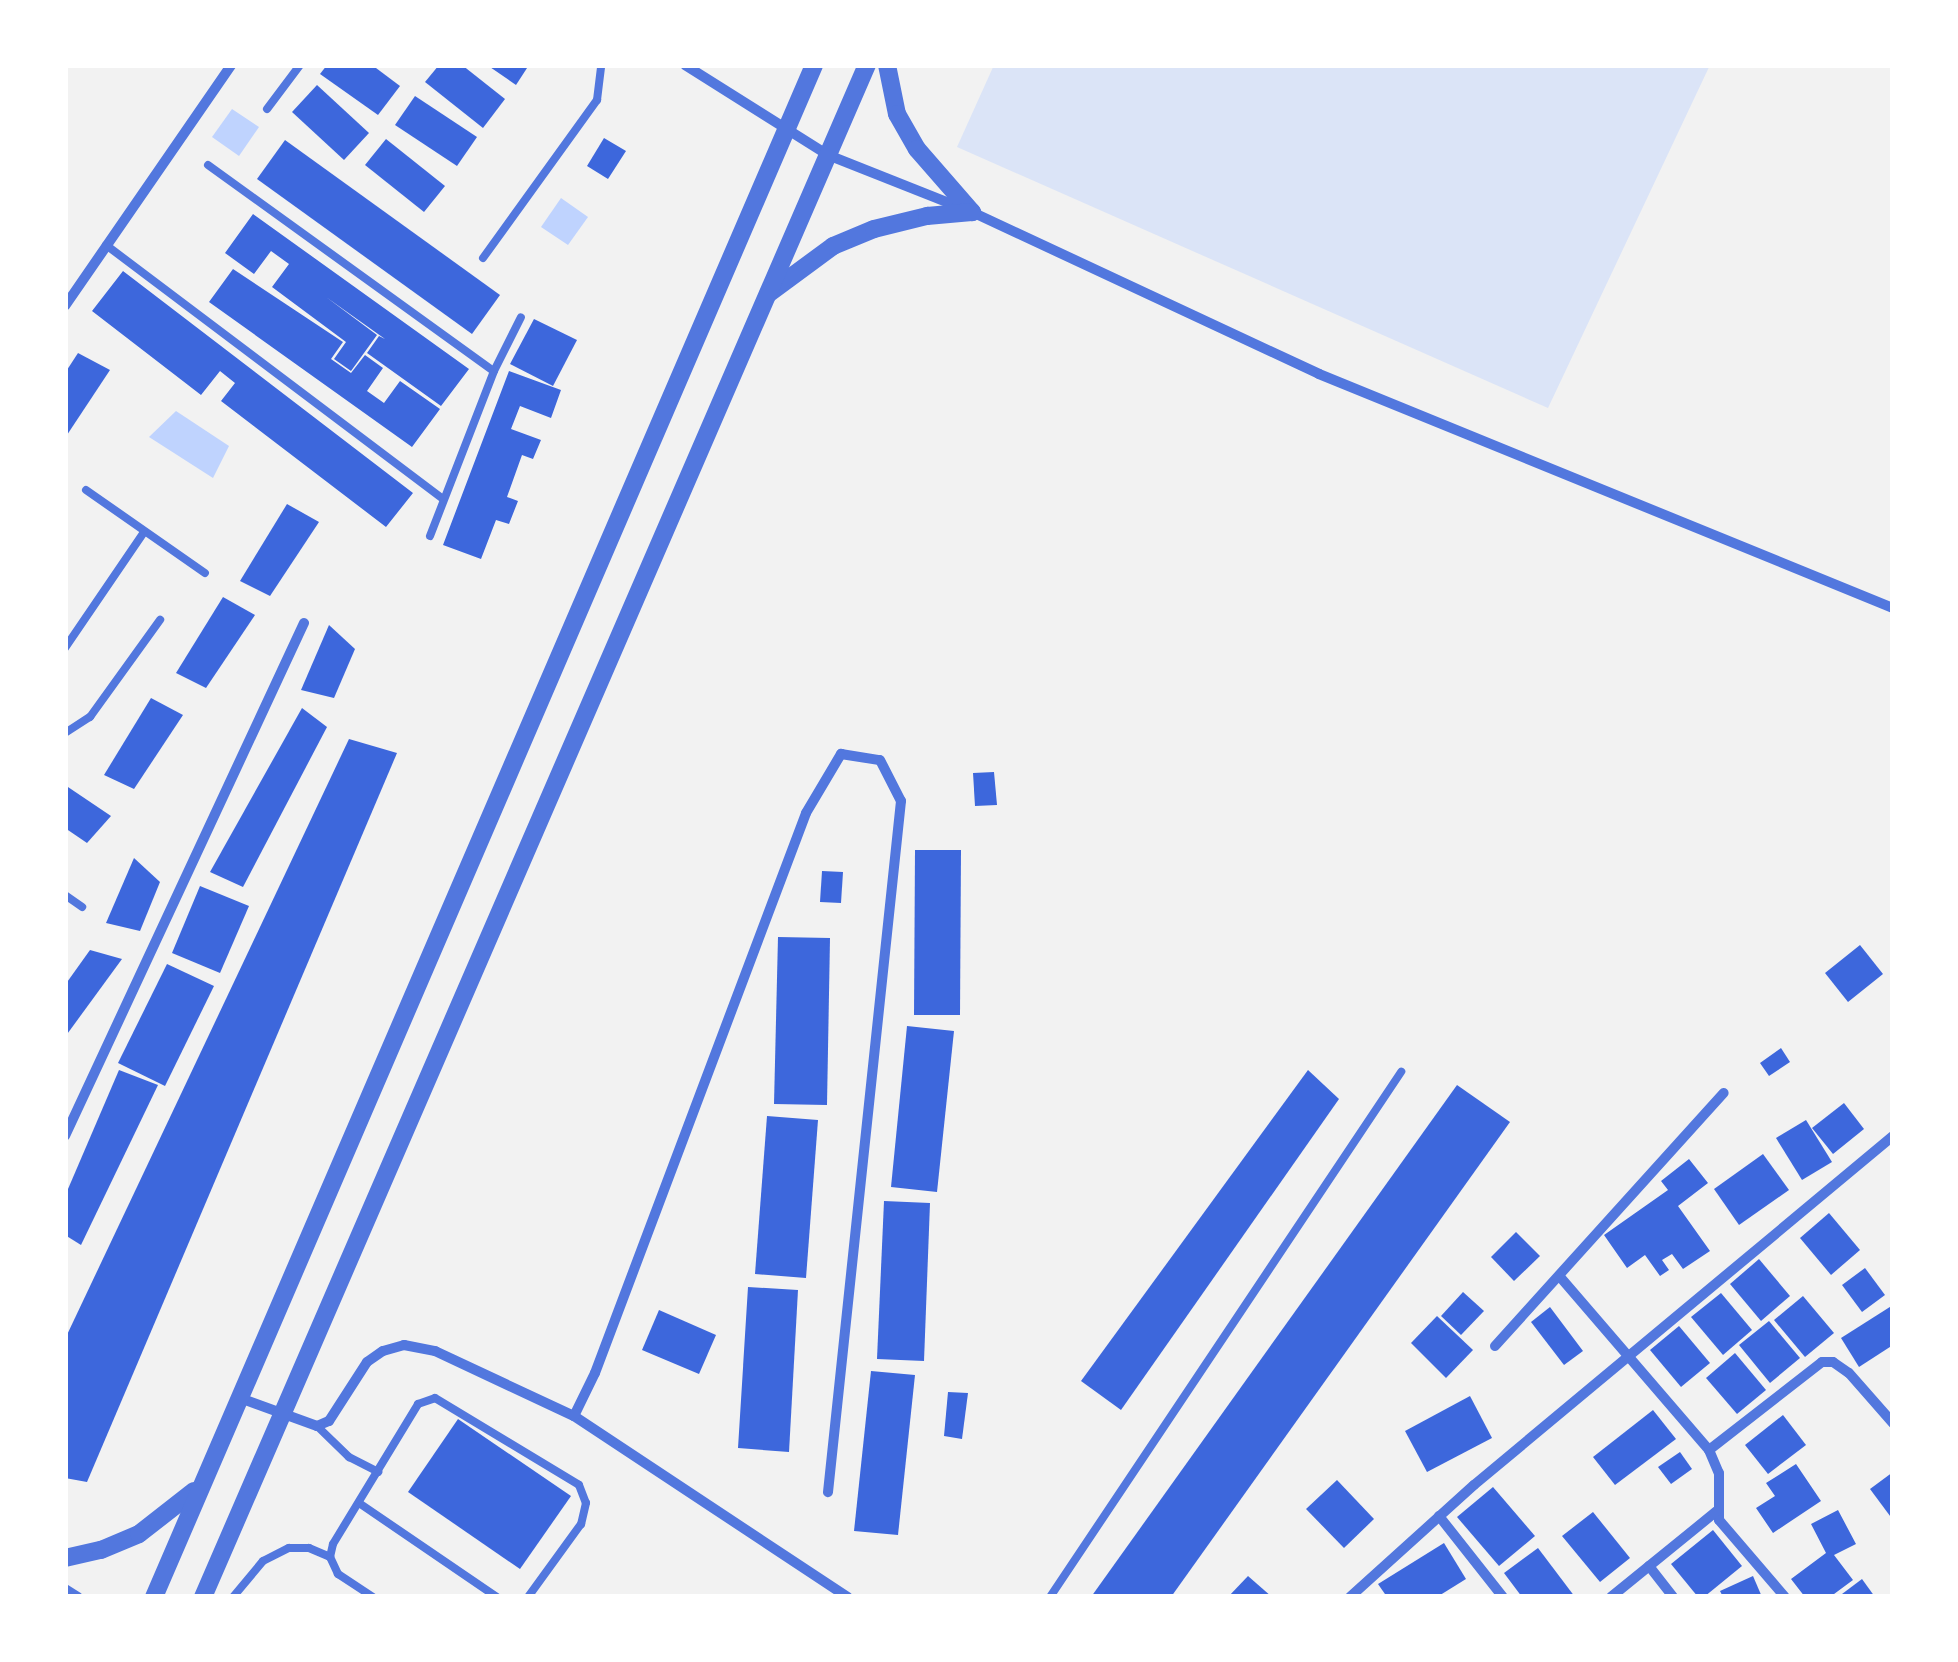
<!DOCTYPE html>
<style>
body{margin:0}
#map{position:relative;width:1958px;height:1662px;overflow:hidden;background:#f2f2f2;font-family:"Source Serif 4",serif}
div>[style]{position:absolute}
.green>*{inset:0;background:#dbe4f7}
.water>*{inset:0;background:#bfd3fe}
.building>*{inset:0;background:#3d67dc}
.service>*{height:8px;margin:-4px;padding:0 4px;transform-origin:4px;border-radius:4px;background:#5277de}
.minor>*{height:10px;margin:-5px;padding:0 5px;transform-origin:5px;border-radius:5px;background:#5277de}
.tertiary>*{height:18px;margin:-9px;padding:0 9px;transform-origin:9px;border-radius:9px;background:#5277de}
span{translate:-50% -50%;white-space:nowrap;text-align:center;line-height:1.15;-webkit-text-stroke:8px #fff;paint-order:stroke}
.frame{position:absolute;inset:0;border:68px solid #fff;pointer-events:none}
</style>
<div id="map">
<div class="green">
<i style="clip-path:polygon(994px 65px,1710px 65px,1548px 408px,957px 147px)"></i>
</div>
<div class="water">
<i style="clip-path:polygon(232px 109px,259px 127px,239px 156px,212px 137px)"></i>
<i style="clip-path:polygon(561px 198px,588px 217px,568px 245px,541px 227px)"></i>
<i style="clip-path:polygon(176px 411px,229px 446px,213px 478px,149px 437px)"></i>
</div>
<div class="building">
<i style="clip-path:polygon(327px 65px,372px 65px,400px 86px,378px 115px,320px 74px)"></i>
<i style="clip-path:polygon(439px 65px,462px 65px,505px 99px,483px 128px,425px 82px)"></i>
<i style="clip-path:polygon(487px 65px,529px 65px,516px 85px)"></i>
<i style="clip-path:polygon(317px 85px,369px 133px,344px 160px,292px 112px)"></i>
<i style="clip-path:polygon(415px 96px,477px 137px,457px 166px,395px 125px)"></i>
<i style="clip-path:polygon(604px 138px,626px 151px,608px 179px,587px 166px)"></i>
<i style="clip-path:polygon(386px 139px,445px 186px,424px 212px,365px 165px)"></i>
<i style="clip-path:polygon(285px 140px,500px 295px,472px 334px,257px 179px)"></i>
<i style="clip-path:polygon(253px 214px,469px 369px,441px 406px,367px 353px,379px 336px,385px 339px,326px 297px,377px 335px,351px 371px,334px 359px,346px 342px,272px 287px,289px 264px,271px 251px,254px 274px,225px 253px)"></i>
<i style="clip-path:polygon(233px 269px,343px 342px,331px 359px,351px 373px,365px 355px,383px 368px,367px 391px,384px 403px,400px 381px,440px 409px,412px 447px,209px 302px)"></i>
<i style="clip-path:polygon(123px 271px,413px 493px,386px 527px,221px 401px,235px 383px,220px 371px,201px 395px,92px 311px)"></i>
<i style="clip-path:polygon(534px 319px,577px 340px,553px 386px,510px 364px)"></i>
<i style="clip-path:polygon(78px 353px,110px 370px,65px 438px,65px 373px)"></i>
<i style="clip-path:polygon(509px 371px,561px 390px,551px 418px,520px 406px,511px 429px,541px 440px,533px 459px,522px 455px,507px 497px,518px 501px,509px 524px,496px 520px,481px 559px,443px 545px)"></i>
<i style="clip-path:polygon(287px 504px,319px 522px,270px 596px,240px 581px)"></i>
<i style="clip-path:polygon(223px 597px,255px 615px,206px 688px,176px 673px)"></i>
<i style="clip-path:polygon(329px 625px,355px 649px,334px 698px,301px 690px)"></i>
<i style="clip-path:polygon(151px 698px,183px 715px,134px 789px,104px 775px)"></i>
<i style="clip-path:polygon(302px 708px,327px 727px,243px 887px,210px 872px)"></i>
<i style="clip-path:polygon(349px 739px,397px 753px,87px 1482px,65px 1478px,65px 1339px)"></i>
<i style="clip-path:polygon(994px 772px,997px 805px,975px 806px,973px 773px)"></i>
<i style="clip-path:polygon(65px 785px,111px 816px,87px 843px,65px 828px)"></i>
<i style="clip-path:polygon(915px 850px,961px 850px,960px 1015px,914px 1015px)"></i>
<i style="clip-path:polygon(134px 858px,160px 882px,140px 931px,106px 923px)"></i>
<i style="clip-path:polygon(822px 871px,843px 872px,841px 903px,820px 902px)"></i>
<i style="clip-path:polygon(200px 886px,249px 906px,220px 973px,172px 953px)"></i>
<i style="clip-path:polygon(778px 937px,830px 938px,827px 1105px,774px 1104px)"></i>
<i style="clip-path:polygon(1860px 945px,1883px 974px,1848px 1002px,1825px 973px)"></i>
<i style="clip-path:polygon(90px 950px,122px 959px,65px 1037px,65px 985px)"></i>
<i style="clip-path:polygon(167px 964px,214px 986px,165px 1086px,118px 1063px)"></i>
<i style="clip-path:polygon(907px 1026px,954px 1031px,937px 1192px,891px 1187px)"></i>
<i style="clip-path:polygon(1781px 1048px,1790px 1062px,1769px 1076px,1760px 1063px)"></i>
<i style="clip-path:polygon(119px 1070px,158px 1085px,81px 1245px,65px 1235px,65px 1196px)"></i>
<i style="clip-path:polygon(1308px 1070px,1339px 1099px,1121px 1410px,1081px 1381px)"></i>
<i style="clip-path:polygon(1457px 1085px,1510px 1122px,1171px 1597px,1091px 1597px)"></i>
<i style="clip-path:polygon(1844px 1103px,1864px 1129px,1833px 1154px,1812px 1128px)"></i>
<i style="clip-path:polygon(767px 1116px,818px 1120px,806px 1278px,755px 1274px)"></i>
<i style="clip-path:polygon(1806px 1120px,1832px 1162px,1802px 1180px,1776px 1138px)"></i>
<i style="clip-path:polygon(1763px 1154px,1789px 1190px,1739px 1225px,1714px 1189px)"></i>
<i style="clip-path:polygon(1689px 1159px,1708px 1183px,1678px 1206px,1710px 1251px,1683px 1269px,1672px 1254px,1662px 1260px,1669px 1270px,1660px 1276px,1645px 1255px,1627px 1268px,1604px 1235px,1668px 1190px,1661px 1181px)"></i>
<i style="clip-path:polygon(884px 1201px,930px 1203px,924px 1361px,877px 1359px)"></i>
<i style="clip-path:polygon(1829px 1213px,1860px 1250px,1831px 1275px,1800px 1238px)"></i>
<i style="clip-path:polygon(1516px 1232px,1540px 1256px,1514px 1281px,1491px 1257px)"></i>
<i style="clip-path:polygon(1759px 1259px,1790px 1296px,1761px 1321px,1730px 1284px)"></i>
<i style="clip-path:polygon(1865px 1268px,1885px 1295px,1862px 1312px,1842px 1285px)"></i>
<i style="clip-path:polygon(748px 1287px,798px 1290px,789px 1452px,738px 1448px)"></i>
<i style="clip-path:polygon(1463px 1292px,1484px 1311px,1461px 1335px,1441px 1316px)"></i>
<i style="clip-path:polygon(1721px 1293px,1752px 1330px,1723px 1355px,1691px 1317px)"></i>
<i style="clip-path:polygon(1803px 1296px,1834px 1333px,1805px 1357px,1774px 1320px)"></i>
<i style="clip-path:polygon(1893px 1305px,1893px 1345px,1859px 1367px,1841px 1338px)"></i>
<i style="clip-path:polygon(1550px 1307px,1583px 1351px,1564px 1365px,1531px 1322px)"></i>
<i style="clip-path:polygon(659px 1310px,716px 1335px,699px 1374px,642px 1350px)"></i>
<i style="clip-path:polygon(1437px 1316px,1473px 1350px,1446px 1378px,1411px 1343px)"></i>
<i style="clip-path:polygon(1769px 1321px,1800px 1358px,1770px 1383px,1739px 1345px)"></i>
<i style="clip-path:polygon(1679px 1326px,1710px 1363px,1681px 1387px,1650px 1350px)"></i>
<i style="clip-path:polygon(1735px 1353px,1766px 1390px,1737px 1414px,1706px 1378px)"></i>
<i style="clip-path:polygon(871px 1371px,915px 1375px,898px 1535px,854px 1531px)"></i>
<i style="clip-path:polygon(948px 1392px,968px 1393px,962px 1439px,944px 1436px)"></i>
<i style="clip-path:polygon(1470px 1396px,1492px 1438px,1427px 1472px,1405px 1431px)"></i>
<i style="clip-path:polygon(1653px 1410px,1676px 1439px,1615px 1485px,1593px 1457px)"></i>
<i style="clip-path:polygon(1783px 1415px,1806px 1445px,1768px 1474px,1745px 1445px)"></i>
<i style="clip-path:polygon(458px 1419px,571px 1496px,520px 1569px,408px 1492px)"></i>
<i style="clip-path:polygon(1680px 1452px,1692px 1469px,1671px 1484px,1658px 1467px)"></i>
<i style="clip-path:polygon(1796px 1464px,1821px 1501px,1773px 1533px,1756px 1508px,1775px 1496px,1766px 1483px)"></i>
<i style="clip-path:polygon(1893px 1472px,1893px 1520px,1870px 1489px)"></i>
<i style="clip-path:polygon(1337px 1480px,1374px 1519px,1344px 1548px,1306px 1509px)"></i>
<i style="clip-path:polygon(1493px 1487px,1535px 1536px,1499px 1566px,1457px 1517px)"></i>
<i style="clip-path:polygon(1838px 1510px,1856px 1544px,1834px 1555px,1853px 1580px,1830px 1597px,1805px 1597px,1791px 1579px,1826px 1553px,1811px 1524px)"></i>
<i style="clip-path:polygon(1593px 1512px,1630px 1558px,1600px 1582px,1562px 1536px)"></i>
<i style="clip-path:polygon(1713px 1530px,1742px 1566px,1704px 1597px,1698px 1597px,1671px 1564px)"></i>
<i style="clip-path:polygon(1444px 1543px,1466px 1579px,1437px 1597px,1387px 1597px,1378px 1584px)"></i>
<i style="clip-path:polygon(1538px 1548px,1575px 1597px,1522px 1597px,1504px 1573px)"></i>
<i style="clip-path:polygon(1248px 1576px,1272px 1597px,1228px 1597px)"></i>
<i style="clip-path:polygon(1753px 1576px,1762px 1597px,1723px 1597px,1720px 1591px)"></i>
<i style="clip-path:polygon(1862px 1579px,1875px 1597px,1838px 1597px)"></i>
</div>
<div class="service">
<i style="left:267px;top:109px;width:55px;rotate:-53.1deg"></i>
<i style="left:208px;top:165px;width:352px;rotate:35.8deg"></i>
<i style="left:106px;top:245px;width:421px;rotate:37deg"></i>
<i style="left:483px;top:258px;width:195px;rotate:-54.2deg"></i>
<i style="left:597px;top:100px;width:35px;rotate:-83deg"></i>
<i style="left:86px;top:490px;width:145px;rotate:34.9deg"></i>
<i style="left:430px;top:536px;width:177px;rotate:-68.8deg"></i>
<i style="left:494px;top:371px;width:60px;rotate:-63.4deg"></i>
<i style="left:65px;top:648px;width:140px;rotate:-55.7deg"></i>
<i style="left:65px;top:733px;width:30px;rotate:-33deg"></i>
<i style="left:90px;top:717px;width:120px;rotate:-54.2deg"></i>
<i style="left:65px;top:895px;width:21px;rotate:35deg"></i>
<i style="left:317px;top:1426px;width:45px;rotate:44.1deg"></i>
<i style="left:349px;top:1457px;width:33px;rotate:27deg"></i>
<i style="left:359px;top:1503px;width:167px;rotate:34.3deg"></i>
<i style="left:233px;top:1597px;width:47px;rotate:-50.2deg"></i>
<i style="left:263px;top:1561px;width:29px;rotate:-27deg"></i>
<i style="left:289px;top:1548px;width:20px"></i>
<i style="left:309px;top:1548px;width:23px;rotate:23deg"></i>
<i style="left:373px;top:1597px;width:42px;rotate:-146.7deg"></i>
<i style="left:338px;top:1574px;width:19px;rotate:-115deg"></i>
<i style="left:330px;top:1557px;width:13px;rotate:-77deg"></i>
<i style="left:333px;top:1544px;width:164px;rotate:-58.7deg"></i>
<i style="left:418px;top:1404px;width:18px;rotate:-19deg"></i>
<i style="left:435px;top:1398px;width:168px;rotate:31.1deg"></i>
<i style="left:579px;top:1485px;width:19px;rotate:69deg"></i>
<i style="left:586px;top:1503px;width:22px;rotate:103deg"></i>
<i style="left:581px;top:1524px;width:90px;rotate:126deg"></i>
<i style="left:1050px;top:1597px;width:632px;rotate:-56.23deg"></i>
</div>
<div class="minor">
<i style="left:685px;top:65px;width:169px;rotate:32.2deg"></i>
<i style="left:828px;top:155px;width:155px;rotate:21.6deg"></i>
<i style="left:972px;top:212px;width:383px;rotate:25deg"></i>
<i style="left:1319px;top:374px;width:620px;rotate:22.18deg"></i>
<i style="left:65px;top:306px;width:293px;rotate:-55.4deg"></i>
<i style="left:65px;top:1136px;width:566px;rotate:-65.02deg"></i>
<i style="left:1561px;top:1278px;width:227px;rotate:49.3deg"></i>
<i style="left:1709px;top:1450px;width:25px;rotate:67deg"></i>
<i style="left:1719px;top:1473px;width:47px;rotate:90deg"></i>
<i style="left:1719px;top:1520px;width:101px;rotate:49.4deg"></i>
<i style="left:1495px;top:1346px;width:341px;rotate:-47.9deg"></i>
<i style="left:240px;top:1398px;width:82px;rotate:20deg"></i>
<i style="left:317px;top:1426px;width:13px;rotate:-23deg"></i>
<i style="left:329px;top:1421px;width:70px;rotate:-57.2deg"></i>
<i style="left:367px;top:1362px;width:19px;rotate:-35deg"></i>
<i style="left:383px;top:1351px;width:22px;rotate:-16deg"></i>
<i style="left:404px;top:1345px;width:32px;rotate:11deg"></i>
<i style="left:435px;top:1351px;width:153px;rotate:25.1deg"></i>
<i style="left:574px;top:1416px;width:328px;rotate:33.5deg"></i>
<i style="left:574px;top:1416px;width:48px;rotate:-64deg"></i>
<i style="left:595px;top:1373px;width:598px;rotate:-69.35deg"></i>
<i style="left:806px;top:813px;width:69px;rotate:-59.3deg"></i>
<i style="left:841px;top:754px;width:39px;rotate:9deg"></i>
<i style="left:880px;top:760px;width:46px;rotate:62.9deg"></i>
<i style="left:901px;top:801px;width:695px;rotate:96.03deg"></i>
<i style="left:1709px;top:1450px;width:143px;rotate:-37.9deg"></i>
<i style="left:1822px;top:1362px;width:11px"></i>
<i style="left:1833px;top:1362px;width:19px;rotate:35deg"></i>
<i style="left:1849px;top:1373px;width:67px;rotate:48.7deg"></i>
<i style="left:1439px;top:1516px;width:103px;rotate:51.7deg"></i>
<i style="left:1649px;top:1566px;width:39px;rotate:52deg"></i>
<i style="left:65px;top:1589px;width:15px;rotate:32deg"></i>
<i style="left:1350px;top:1597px;width:167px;rotate:-42.1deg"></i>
<i style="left:1474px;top:1485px;width:545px;rotate:-39.79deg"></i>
<i style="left:1611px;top:1597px;width:136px;rotate:-39.1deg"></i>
</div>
<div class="tertiary">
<i style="left:887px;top:65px;width:50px;rotate:78.5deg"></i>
<i style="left:897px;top:114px;width:40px;rotate:60.3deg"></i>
<i style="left:917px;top:149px;width:84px;rotate:48.9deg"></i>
<i style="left:768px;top:294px;width:81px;rotate:-36.4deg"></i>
<i style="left:833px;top:246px;width:44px;rotate:-22.5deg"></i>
<i style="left:874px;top:229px;width:55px;rotate:-13.8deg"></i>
<i style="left:927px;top:216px;width:45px;rotate:-5.1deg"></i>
<i style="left:65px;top:1558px;width:37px;rotate:-13deg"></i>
<i style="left:101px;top:1550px;width:41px;rotate:-22.8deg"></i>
<i style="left:139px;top:1534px;width:70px;rotate:-38deg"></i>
<i style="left:154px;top:1597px;width:1668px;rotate:-66.69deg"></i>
<i style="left:203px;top:1597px;width:1670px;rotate:-66.57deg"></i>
</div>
<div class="frame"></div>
</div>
